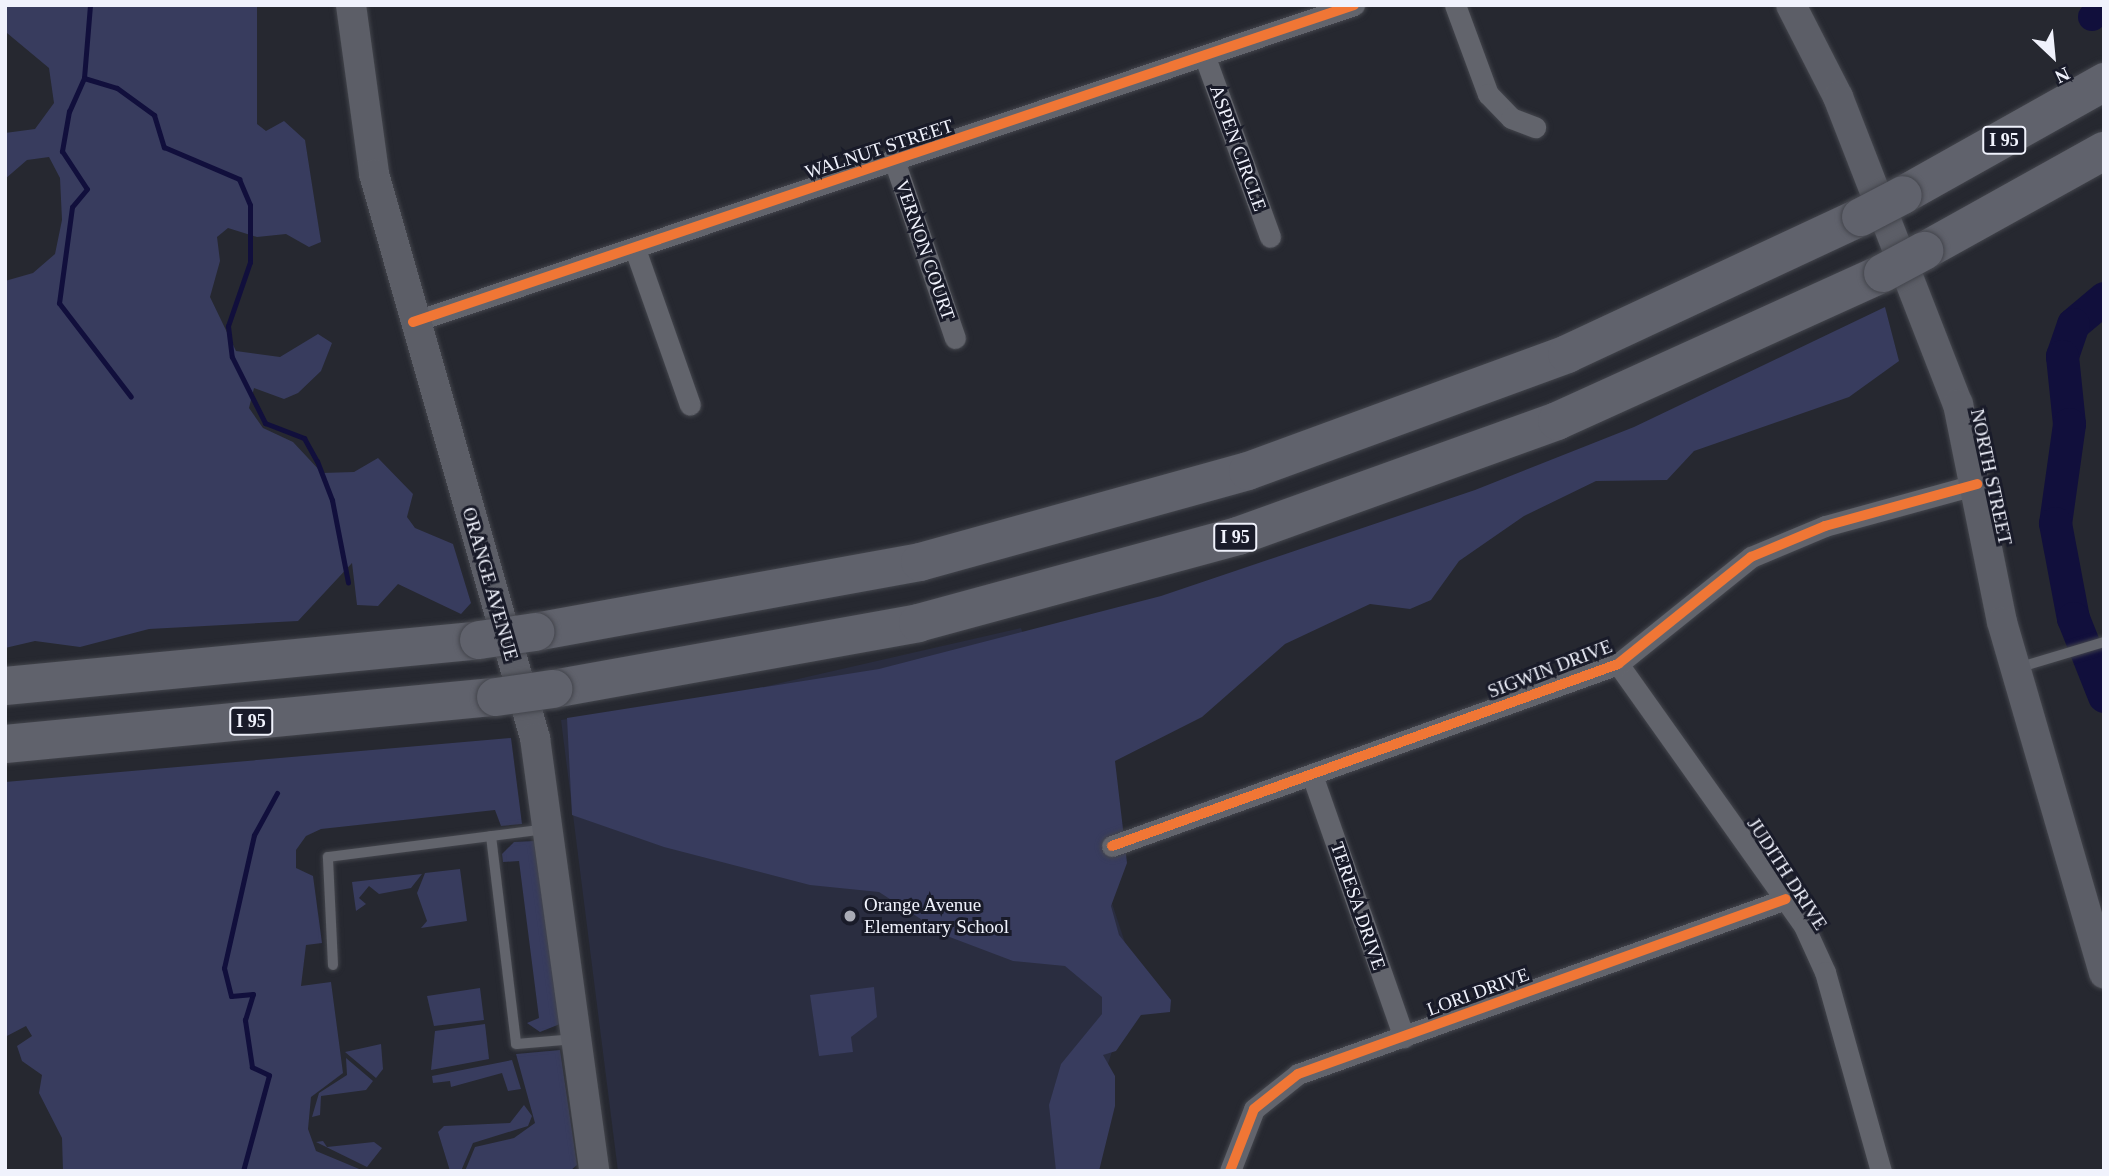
<!DOCTYPE html>
<style>
body{margin:0}
#map{position:relative;width:2109px;height:1176px;overflow:hidden;background:#262830;font-family:Georgia,serif}
div>[style]{position:absolute}
.built>*{inset:0;background:#2a2d40}
.green>*{inset:0;background:#383c5e}
.water>*{inset:0;background:#110f3c}
.round{border-radius:50%}
.stream>*{height:5px;margin:-2.5px;padding:0 2.5px;transform-origin:2.5px;border-radius:2.5px;background:#110f3c}
.river>*{height:33px;margin:-16.5px;padding:0 16.5px;transform-origin:16.5px;border-radius:16.5px;background:#110f3c}
.roads{filter:drop-shadow(0 0 2px #43454c) drop-shadow(0 0 2px #43454c)}
.lane>*{height:10px;margin:-5px;padding:0 5px;transform-origin:5px;border-radius:5px;background:#62646c}
.street>*{height:21px;margin:-10.5px;padding:0 10.5px;transform-origin:10.5px;border-radius:10.5px;background:#62646c}
.secondary>*{height:30px;margin:-15px;padding:0 15px;transform-origin:15px;border-radius:15px;background:#5c5e67}
.highway>*{height:38px;margin:-19px;padding:0 19px;transform-origin:19px;border-radius:19px;background:#60626c}
.bridges{filter:drop-shadow(0 0 2px #43454c) drop-shadow(0 0 2px #43454c)}
.highway-bridge>*{height:38px;margin:-19px;padding:0 19px;transform-origin:19px;border-radius:19px;background:#60626c}
.cycleway>*{height:10px;margin:-5px;padding:0 5px;transform-origin:5px;border-radius:5px;background:#f07635}
.dots>*{width:19px;height:19px;translate:-50% -50%;box-sizing:border-box;border:4px solid #191b29;border-radius:50%}
span{translate:-50% -50%;white-space:nowrap;text-align:center;line-height:1.15;-webkit-text-stroke:6px #191b29;paint-order:stroke}
.shield-label span{padding:2px 5px;background:#191b29;border:2px solid;border-radius:5px;-webkit-text-stroke-width:0}
.shield-label{font-size:18px;color:#f0f2fc;font-weight:700}
.street-label{font-size:19px;color:#f0f2fc}
.poi-label{font-size:19px;color:#f0f2fc}
.left{translate:0 -50%;text-align:left}
.frame{position:absolute;inset:0;border:7px solid #f0f2fc;pointer-events:none}
.north{position:absolute;left:2018px;top:21px;width:70px;height:70px;-webkit-text-stroke:5px #191b29;paint-order:stroke;rotate:154deg;font-size:19px;font-weight:700;line-height:28px;text-align:center;color:#f0f2fc}
.north::after{content:'';display:block;margin:auto;width:24px;height:32px;background:#f0f2fc;clip-path:polygon(50% 0,100% 100%,50% 72%,0 100%)}
</style>
<div id="map">
<div class="built">
<i style="clip-path:polygon(1021px 628px,1136px 976px,1074px 1171px,618px 1171px,561px 720px,741px 692px)"></i>
</div>
<div class="green">
<i style="clip-path:polygon(5px 5px,257px 5px,257px 124px,266px 131px,284px 121px,305px 140px,321px 242px,309px 247px,286px 234px,257px 237px,228px 228px,217px 237px,220px 261px,210px 297px,236px 351px,280px 357px,318px 334px,332px 343px,321px 371px,298px 393px,284px 399px,254px 388px,249px 408px,263px 428px,293px 442px,322px 473px,354px 472px,378px 458px,413px 494px,407px 517px,415px 528px,453px 544px,471px 603px,461px 614px,398px 584px,378px 606px,357px 605px,352px 563px,298px 621px,149px 629px,80px 647px,35px 641px,5px 648px,5px 281px,33px 273px,55px 254px,62px 220px,60px 178px,49px 157px,27px 160px,5px 179px,5px 133px,35px 129px,54px 103px,49px 68px,7px 33px)"></i>
<i style="clip-path:polygon(1885px 307px,1899px 361px,1849px 397px,1694px 451px,1667px 480px,1596px 481px,1524px 516px,1459px 561px,1431px 600px,1410px 609px,1370px 604px,1285px 644px,1202px 717px,1115px 761px,1127px 863px,1111px 906px,1119px 935px,1171px 1000px,1170px 1012px,1141px 1015px,1116px 1051px,1103px 1055px,1115px 1076px,1115px 1106px,1099px 1171px,1056px 1171px,1049px 1105px,1061px 1064px,1102px 1014px,1102px 997px,1065px 966px,1013px 961px,947px 936px,879px 892px,810px 885px,664px 847px,572px 815px,567px 718px,879px 669px,1161px 596px,1475px 490px,1634px 427px)"></i>
<i style="clip-path:polygon(511px 738px,522px 824px,501px 826px,495px 810px,321px 829px,306px 836px,296px 850px,296px 868px,313px 876px,322px 943px,306px 945px,301px 986px,331px 982px,343px 1073px,311px 1097px,308px 1129px,316px 1151px,364px 1171px,63px 1171px,62px 1138px,39px 1093px,42px 1075px,22px 1061px,17px 1046px,32px 1036px,26px 1026px,5px 1037px,5px 782px)"></i>
<i style="clip-path:polygon(534px 841px,560px 1024px,540px 1032px,527px 1023px,539px 1018px,519px 861px,503px 862px,502px 854px,514px 842px)"></i>
<i style="clip-path:polygon(460px 869px,467px 921px,421px 928px,427px 921px,417px 893px,425px 873px)"></i>
<i style="clip-path:polygon(422px 874px,411px 888px,379px 894px,369px 886px,359px 898px,366px 904px,356px 911px,352px 882px)"></i>
<i style="clip-path:polygon(874px 987px,877px 1017px,851px 1037px,853px 1052px,819px 1056px,810px 995px)"></i>
<i style="clip-path:polygon(480px 988px,484px 1020px,434px 1026px,427px 996px)"></i>
<i style="clip-path:polygon(485px 1024px,489px 1059px,431px 1070px,435px 1031px)"></i>
<i style="clip-path:polygon(381px 1044px,383px 1069px,376px 1078px,345px 1052px)"></i>
<i style="clip-path:polygon(560px 1050px,577px 1165px,570px 1171px,465px 1171px,475px 1147px,514px 1138px,535px 1123px,516px 1054px)"></i>
<i style="clip-path:polygon(346px 1058px,373px 1081px,366px 1090px,321px 1096px,320px 1115px,312px 1117px,319px 1093px,347px 1075px)"></i>
<i style="clip-path:polygon(512px 1060px,521px 1089px,508px 1091px,502px 1073px,451px 1087px,450px 1081px,433px 1083px,432px 1076px)"></i>
<i style="clip-path:polygon(524px 1105px,532px 1116px,528px 1126px,473px 1143px,461px 1171px,450px 1171px,438px 1132px,444px 1126px,510px 1123px)"></i>
<i style="clip-path:polygon(323px 1141px,327px 1147px,374px 1142px,382px 1148px,367px 1167px,316px 1142px)"></i>
</div>
<div class="water">
<i class="round" style="left:2078px;top:3px;width:28px;height:28px"></i>
</div>
<div class="stream">
<i style="left:90px;top:5px;width:73px;rotate:94.7deg"></i>
<i style="left:84px;top:78px;width:34px;rotate:17deg"></i>
<i style="left:117px;top:88px;width:46px;rotate:36.1deg"></i>
<i style="left:154px;top:115px;width:34px;rotate:73deg"></i>
<i style="left:164px;top:147px;width:82px;rotate:23.1deg"></i>
<i style="left:239px;top:179px;width:28px;rotate:67deg"></i>
<i style="left:250px;top:205px;width:57px;rotate:90deg"></i>
<i style="left:250px;top:262px;width:68px;rotate:109deg"></i>
<i style="left:228px;top:326px;width:31px;rotate:83deg"></i>
<i style="left:232px;top:357px;width:74px;rotate:63.4deg"></i>
<i style="left:265px;top:423px;width:42px;rotate:21deg"></i>
<i style="left:304px;top:438px;width:26px;rotate:61deg"></i>
<i style="left:317px;top:461px;width:42px;rotate:69deg"></i>
<i style="left:332px;top:500px;width:84px;rotate:79deg"></i>
<i style="left:84px;top:78px;width:36px;rotate:114deg"></i>
<i style="left:69px;top:111px;width:41px;rotate:99.9deg"></i>
<i style="left:62px;top:151px;width:45px;rotate:56.7deg"></i>
<i style="left:87px;top:189px;width:23px;rotate:130deg"></i>
<i style="left:72px;top:207px;width:97px;rotate:97.7deg"></i>
<i style="left:59px;top:303px;width:118px;rotate:52.5deg"></i>
<i style="left:243px;top:1171px;width:99px;rotate:-74.8deg"></i>
<i style="left:269px;top:1075px;width:19px;rotate:-155deg"></i>
<i style="left:252px;top:1067px;width:48px;rotate:-98.5deg"></i>
<i style="left:245px;top:1020px;width:27px;rotate:-73deg"></i>
<i style="left:253px;top:994px;width:22px;rotate:175deg"></i>
<i style="left:231px;top:996px;width:29px;rotate:-104deg"></i>
<i style="left:224px;top:968px;width:136px;rotate:-77.3deg"></i>
<i style="left:254px;top:835px;width:48px;rotate:-61.3deg"></i>
</div>
<div class="river">
<i style="left:2104px;top:298px;width:40px;rotate:140deg"></i>
<i style="left:2073px;top:324px;width:34px;rotate:109deg"></i>
<i style="left:2062px;top:356px;width:68px;rotate:84.1deg"></i>
<i style="left:2069px;top:424px;width:100px;rotate:98deg"></i>
<i style="left:2055px;top:523px;width:97px;rotate:79.3deg"></i>
<i style="left:2073px;top:618px;width:84px;rotate:68.3deg"></i>
</div>
<div class="roads">
<div class="lane">
<i style="left:2017px;top:668px;width:91px;rotate:-16.6deg"></i>
<i style="left:491px;top:836px;width:209px;rotate:83.1deg"></i>
<i style="left:516px;top:1044px;width:60px;rotate:-4.8deg"></i>
<i style="left:333px;top:965px;width:108px;rotate:-92.7deg"></i>
<i style="left:328px;top:857px;width:220px;rotate:-7.3deg"></i>
</div>
<div class="street">
<i style="left:1455px;top:5px;width:95px;rotate:69.7deg"></i>
<i style="left:1488px;top:94px;width:33px;rotate:46deg"></i>
<i style="left:1511px;top:118px;width:26px;rotate:21deg"></i>
<i style="left:1206px;top:60px;width:188px;rotate:70.1deg"></i>
<i style="left:895px;top:163px;width:185px;rotate:71.1deg"></i>
<i style="left:635px;top:249px;width:165px;rotate:70.6deg"></i>
<i style="left:413px;top:322px;width:993px;rotate:-18.62deg"></i>
<i style="left:1618px;top:664px;width:321px;rotate:54.6deg"></i>
<i style="left:1804px;top:926px;width:51px;rotate:65.5deg"></i>
<i style="left:1825px;top:972px;width:207px;rotate:74.3deg"></i>
<i style="left:1312px;top:775px;width:278px;rotate:70.7deg"></i>
<i style="left:1112px;top:846px;width:538px;rotate:-19.78deg"></i>
<i style="left:1618px;top:664px;width:171px;rotate:-38.8deg"></i>
<i style="left:1751px;top:557px;width:80px;rotate:-22.7deg"></i>
<i style="left:1825px;top:526px;width:158px;rotate:-15.4deg"></i>
<i style="left:1230px;top:1171px;width:66px;rotate:-68.8deg"></i>
<i style="left:1254px;top:1109px;width:56px;rotate:-38.5deg"></i>
<i style="left:1298px;top:1074px;width:518px;rotate:-19.73deg"></i>
</div>
<div class="secondary">
<i style="left:351px;top:5px;width:171px;rotate:82.2deg"></i>
<i style="left:374px;top:174px;width:587px;rotate:74.07deg"></i>
<i style="left:535px;top:738px;width:437px;rotate:82.2deg"></i>
<i style="left:1791px;top:5px;width:103px;rotate:62.9deg"></i>
<i style="left:1838px;top:97px;width:330px;rotate:68.7deg"></i>
<i style="left:1958px;top:404px;width:222px;rotate:78.6deg"></i>
<i style="left:2002px;top:622px;width:366px;rotate:73.8deg"></i>
</div>
<div class="highway">
<i style="left:1903px;top:195px;width:231px;rotate:-29.3deg"></i>
<i style="left:1924px;top:251px;width:206px;rotate:-29.1deg"></i>
<i style="left:535px;top:632px;width:391px;rotate:-10.3deg"></i>
<i style="left:920px;top:562px;width:340px;rotate:-15.5deg"></i>
<i style="left:1248px;top:471px;width:340px;rotate:-20.1deg"></i>
<i style="left:1567px;top:354px;width:324px;rotate:-25deg"></i>
<i style="left:5px;top:686px;width:476px;rotate:-5.5deg"></i>
<i style="left:553px;top:689px;width:371px;rotate:-10.2deg"></i>
<i style="left:918px;top:623px;width:332px;rotate:-15.2deg"></i>
<i style="left:1238px;top:536px;width:339px;rotate:-19.8deg"></i>
<i style="left:1557px;top:421px;width:358px;rotate:-24.4deg"></i>
<i style="left:5px;top:744px;width:493px;rotate:-5.5deg"></i>
</div>
</div>
<div class="bridges">
<div class="highway-bridge">
<i style="left:1861px;top:217px;width:47px;rotate:-27.6deg"></i>
<i style="left:1883px;top:273px;width:47px;rotate:-28.2deg"></i>
<i style="left:479px;top:640px;width:57px;rotate:-8.1deg"></i>
<i style="left:496px;top:697px;width:58px;rotate:-8deg"></i>
</div>
</div>
<div class="cycleway">
<i style="left:413px;top:322px;width:993px;rotate:-18.62deg"></i>
<i style="left:1112px;top:846px;width:538px;rotate:-19.78deg"></i>
<i style="left:1618px;top:664px;width:171px;rotate:-38.8deg"></i>
<i style="left:1751px;top:557px;width:80px;rotate:-22.7deg"></i>
<i style="left:1825px;top:526px;width:158px;rotate:-15.4deg"></i>
<i style="left:1230px;top:1171px;width:66px;rotate:-68.8deg"></i>
<i style="left:1254px;top:1109px;width:56px;rotate:-38.5deg"></i>
<i style="left:1298px;top:1074px;width:518px;rotate:-19.73deg"></i>
</div>
<div class="dots">
<i style="left:850px;top:916px;background:#a9abb5"></i>
</div>
<div class="shield-label">
<span style="left:2004px;top:140px">I 95</span>
<span style="left:1235px;top:537px">I 95</span>
<span style="left:251px;top:721px">I 95</span>
</div>
<div class="street-label">
<span style="left:1238px;top:148px;rotate:70deg">ASPEN CIRCLE</span>
<span style="left:879px;top:149px;rotate:-18deg">WALNUT STREET</span>
<span style="left:925px;top:250px;rotate:71deg">VERNON COURT</span>
<span style="left:1991px;top:477px;rotate:78deg">NORTH STREET</span>
<span style="left:490px;top:584px;rotate:74deg">ORANGE AVENUE</span>
<span style="left:1550px;top:669px;rotate:-21deg">SIGWIN DRIVE</span>
<span style="left:1787px;top:874px;rotate:57deg">JUDITH DRIVE</span>
<span style="left:1358px;top:906px;rotate:71deg">TERESA DRIVE</span>
<span style="left:1478px;top:992px;rotate:-20deg">LORI DRIVE</span>
</div>
<div class="poi-label">
<span class="left" style="left:864px;top:916px">Orange Avenue<br>Elementary School</span>
</div>
<div class="frame"></div>
<div class="north">N</div>
</div>
